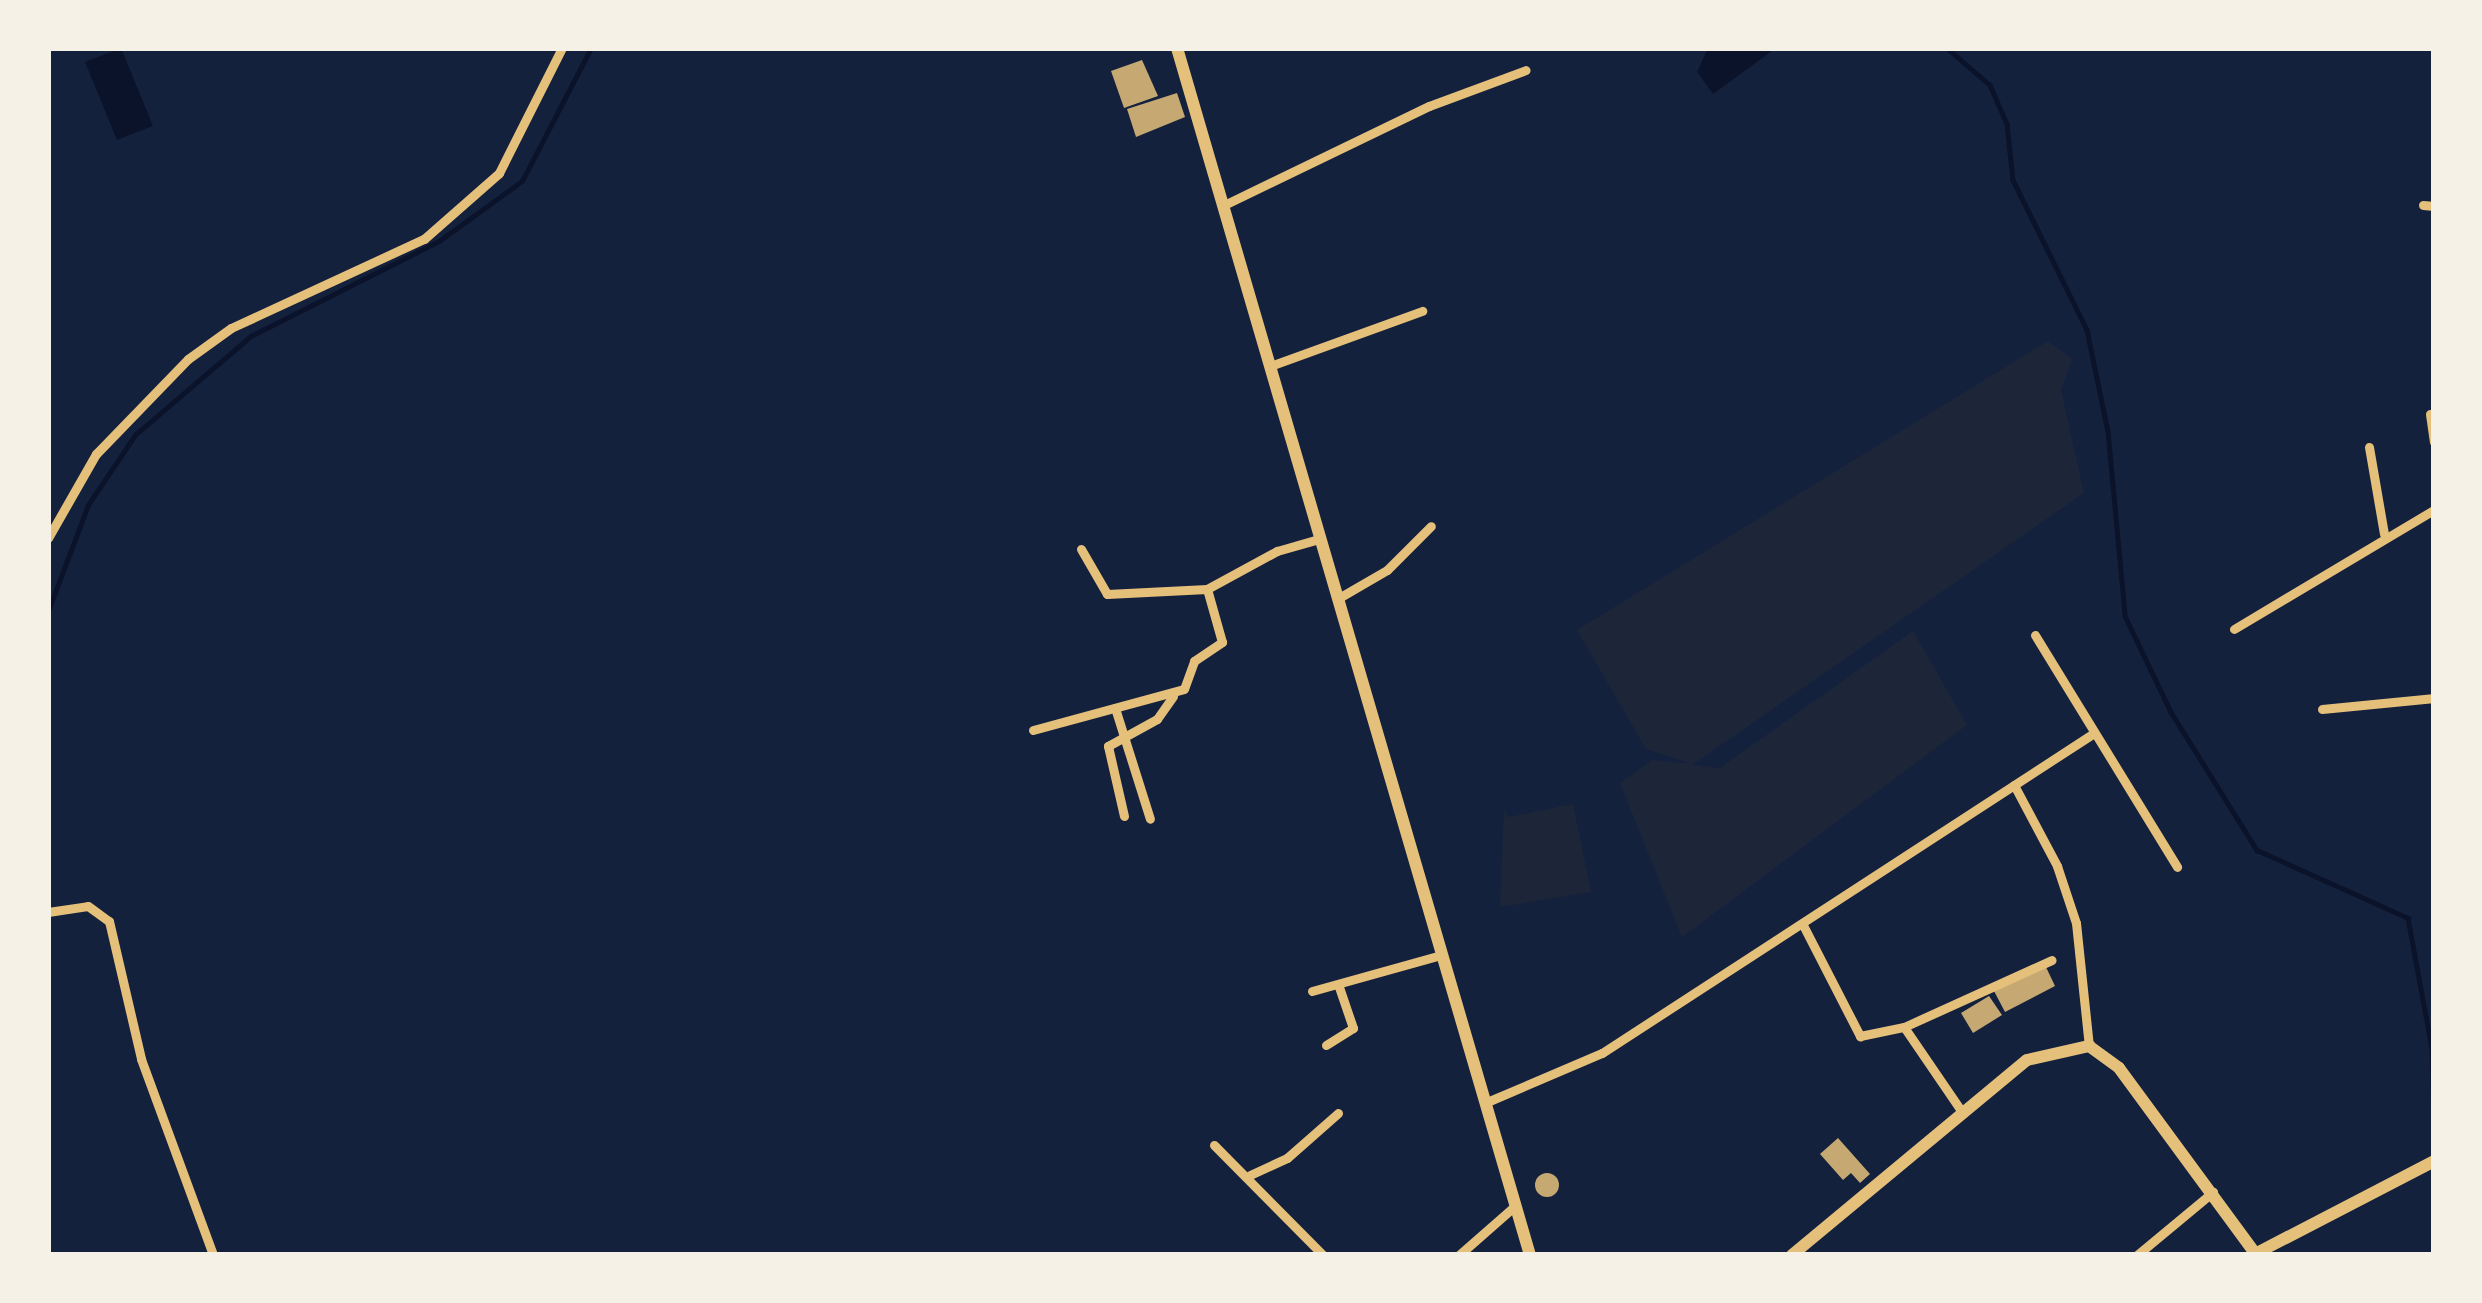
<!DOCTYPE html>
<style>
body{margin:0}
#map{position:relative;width:2482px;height:1303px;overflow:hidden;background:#14213d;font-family:Jost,sans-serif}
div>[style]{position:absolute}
.green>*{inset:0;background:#1d2539}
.water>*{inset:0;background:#0b132b}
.stream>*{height:4.5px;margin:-2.25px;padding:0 2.25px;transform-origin:2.25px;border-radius:2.25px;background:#0b132b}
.building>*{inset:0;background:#c6a872}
.round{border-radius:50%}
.minor>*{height:9px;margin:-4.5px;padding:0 4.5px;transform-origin:4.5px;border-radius:4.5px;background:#e5c07b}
.secondary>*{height:12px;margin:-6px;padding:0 6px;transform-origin:6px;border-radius:6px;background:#e5c07b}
span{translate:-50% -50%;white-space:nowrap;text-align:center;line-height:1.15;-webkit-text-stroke:9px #f6f1e7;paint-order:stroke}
.frame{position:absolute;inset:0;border:51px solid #f6f1e7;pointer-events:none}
</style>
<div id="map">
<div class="green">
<i style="clip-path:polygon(2048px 341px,2072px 359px,2061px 390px,2084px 493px,1692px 765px,1720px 768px,1913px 631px,1967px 725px,1682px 937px,1620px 783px,1652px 760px,1692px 764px,1646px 749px,1577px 630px)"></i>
<i style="clip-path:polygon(1573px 804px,1591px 892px,1500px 907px,1504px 810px,1509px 817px)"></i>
</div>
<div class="water">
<i style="clip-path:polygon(121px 48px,153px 126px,117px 140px,85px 62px)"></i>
<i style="clip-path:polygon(1708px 48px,1776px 48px,1713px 94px,1697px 72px)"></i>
</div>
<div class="stream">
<i style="left:1947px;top:48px;width:57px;rotate:40.7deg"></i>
<i style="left:1990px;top:85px;width:43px;rotate:66.4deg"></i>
<i style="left:2007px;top:124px;width:56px;rotate:83.9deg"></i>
<i style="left:2013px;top:180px;width:167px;rotate:63.7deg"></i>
<i style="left:2087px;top:330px;width:103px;rotate:78.3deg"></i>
<i style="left:2108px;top:431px;width:186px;rotate:84.7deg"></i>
<i style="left:2125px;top:616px;width:106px;rotate:64.4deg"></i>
<i style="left:2171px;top:712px;width:163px;rotate:58.1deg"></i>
<i style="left:2257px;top:850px;width:166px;rotate:24.2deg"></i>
<i style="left:2408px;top:918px;width:133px;rotate:79.6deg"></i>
<i style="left:2432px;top:1049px;width:71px;rotate:88.4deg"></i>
<i style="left:48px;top:611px;width:113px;rotate:-69.3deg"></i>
<i style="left:88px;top:505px;width:84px;rotate:-56.1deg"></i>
<i style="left:135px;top:435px;width:153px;rotate:-40.5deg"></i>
<i style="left:251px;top:336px;width:211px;rotate:-26.8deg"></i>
<i style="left:439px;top:241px;width:102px;rotate:-35.9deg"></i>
<i style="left:522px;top:181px;width:150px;rotate:-62.6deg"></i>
</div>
<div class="building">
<i style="clip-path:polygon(1142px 60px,1158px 96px,1124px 108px,1111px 71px)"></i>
<i style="clip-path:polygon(1177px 93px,1185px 117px,1136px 137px,1127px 109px)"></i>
<i style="clip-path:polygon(2045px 965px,2055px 986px,2005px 1012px,1994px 991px)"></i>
<i style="clip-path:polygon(1989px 996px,2002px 1015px,1973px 1033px,1961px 1013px)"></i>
<i style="clip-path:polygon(1838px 1138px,1870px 1174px,1860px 1183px,1851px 1173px,1843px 1180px,1820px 1154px)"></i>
<i class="round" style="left:1535px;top:1173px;width:24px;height:24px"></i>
</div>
<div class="minor">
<i style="left:2423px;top:205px;width:11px;rotate:5deg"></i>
<i style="left:1222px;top:206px;width:230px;rotate:-25.8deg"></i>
<i style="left:1429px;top:106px;width:103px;rotate:-20.4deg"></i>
<i style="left:1270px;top:366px;width:162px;rotate:-19.9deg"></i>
<i style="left:2430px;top:414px;width:28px;rotate:82deg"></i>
<i style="left:2369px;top:447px;width:88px;rotate:80.2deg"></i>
<i style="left:48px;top:538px;width:97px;rotate:-60.3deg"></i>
<i style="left:96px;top:454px;width:132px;rotate:-45.9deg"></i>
<i style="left:188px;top:359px;width:53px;rotate:-35.8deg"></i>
<i style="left:231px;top:328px;width:213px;rotate:-24.8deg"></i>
<i style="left:424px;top:239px;width:100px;rotate:-41.3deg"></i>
<i style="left:499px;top:173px;width:140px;rotate:-63.3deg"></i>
<i style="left:1081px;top:549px;width:52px;rotate:60deg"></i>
<i style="left:1107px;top:594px;width:100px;rotate:-2.9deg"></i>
<i style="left:1337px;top:599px;width:58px;rotate:-30.1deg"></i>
<i style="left:1387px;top:570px;width:62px;rotate:-45deg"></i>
<i style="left:2234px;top:629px;width:233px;rotate:-30.8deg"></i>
<i style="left:2035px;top:635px;width:272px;rotate:58.5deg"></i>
<i style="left:1115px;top:708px;width:116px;rotate:72.5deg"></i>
<i style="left:2322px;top:709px;width:113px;rotate:-5.6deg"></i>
<i style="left:1033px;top:730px;width:156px;rotate:-15.2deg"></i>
<i style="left:1184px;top:689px;width:30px;rotate:-70deg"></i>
<i style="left:1194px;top:661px;width:34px;rotate:-34deg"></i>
<i style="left:1222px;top:642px;width:55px;rotate:-105.8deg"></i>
<i style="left:1207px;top:589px;width:80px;rotate:-28.5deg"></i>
<i style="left:1277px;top:551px;width:44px;rotate:-15.9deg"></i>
<i style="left:2014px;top:785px;width:92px;rotate:62deg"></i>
<i style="left:2057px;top:866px;width:60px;rotate:71.6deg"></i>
<i style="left:2076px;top:923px;width:124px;rotate:84deg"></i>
<i style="left:1124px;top:816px;width:72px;rotate:-102.9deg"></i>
<i style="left:1108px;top:746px;width:56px;rotate:-28.9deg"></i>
<i style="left:1157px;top:719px;width:28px;rotate:-55deg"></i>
<i style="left:48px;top:912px;width:40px;rotate:-8.5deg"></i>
<i style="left:88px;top:906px;width:26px;rotate:36deg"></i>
<i style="left:109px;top:921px;width:142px;rotate:76.9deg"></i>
<i style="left:141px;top:1059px;width:209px;rotate:69.8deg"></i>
<i style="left:1804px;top:927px;width:123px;rotate:62.8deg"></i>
<i style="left:1860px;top:1036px;width:45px;rotate:-11.6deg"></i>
<i style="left:1904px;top:1027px;width:162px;rotate:-24.4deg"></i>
<i style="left:1312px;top:991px;width:134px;rotate:-15.6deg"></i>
<i style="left:1904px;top:1027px;width:103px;rotate:55.7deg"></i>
<i style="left:1326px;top:1045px;width:32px;rotate:-32deg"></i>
<i style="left:1353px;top:1028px;width:46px;rotate:-108.8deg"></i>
<i style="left:1487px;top:1102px;width:125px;rotate:-23.1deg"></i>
<i style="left:1602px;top:1053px;width:583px;rotate:-33.04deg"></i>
<i style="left:1214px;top:1145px;width:155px;rotate:45.3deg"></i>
<i style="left:1250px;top:1175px;width:41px;rotate:-24.7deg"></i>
<i style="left:1287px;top:1158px;width:68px;rotate:-41.4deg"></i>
<i style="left:1459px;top:1255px;width:76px;rotate:-41.3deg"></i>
<i style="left:2137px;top:1255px;width:99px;rotate:-39.7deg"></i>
</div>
<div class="secondary">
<i style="left:1177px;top:48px;width:1258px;rotate:73.7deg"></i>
<i style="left:1792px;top:1255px;width:305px;rotate:-39.7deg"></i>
<i style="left:2027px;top:1060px;width:64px;rotate:-12.7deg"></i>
<i style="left:2089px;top:1046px;width:37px;rotate:36deg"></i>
<i style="left:2119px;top:1068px;width:230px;rotate:53.7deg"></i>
<i style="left:2253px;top:1255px;width:204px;rotate:-27.4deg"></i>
</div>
<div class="frame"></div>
</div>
